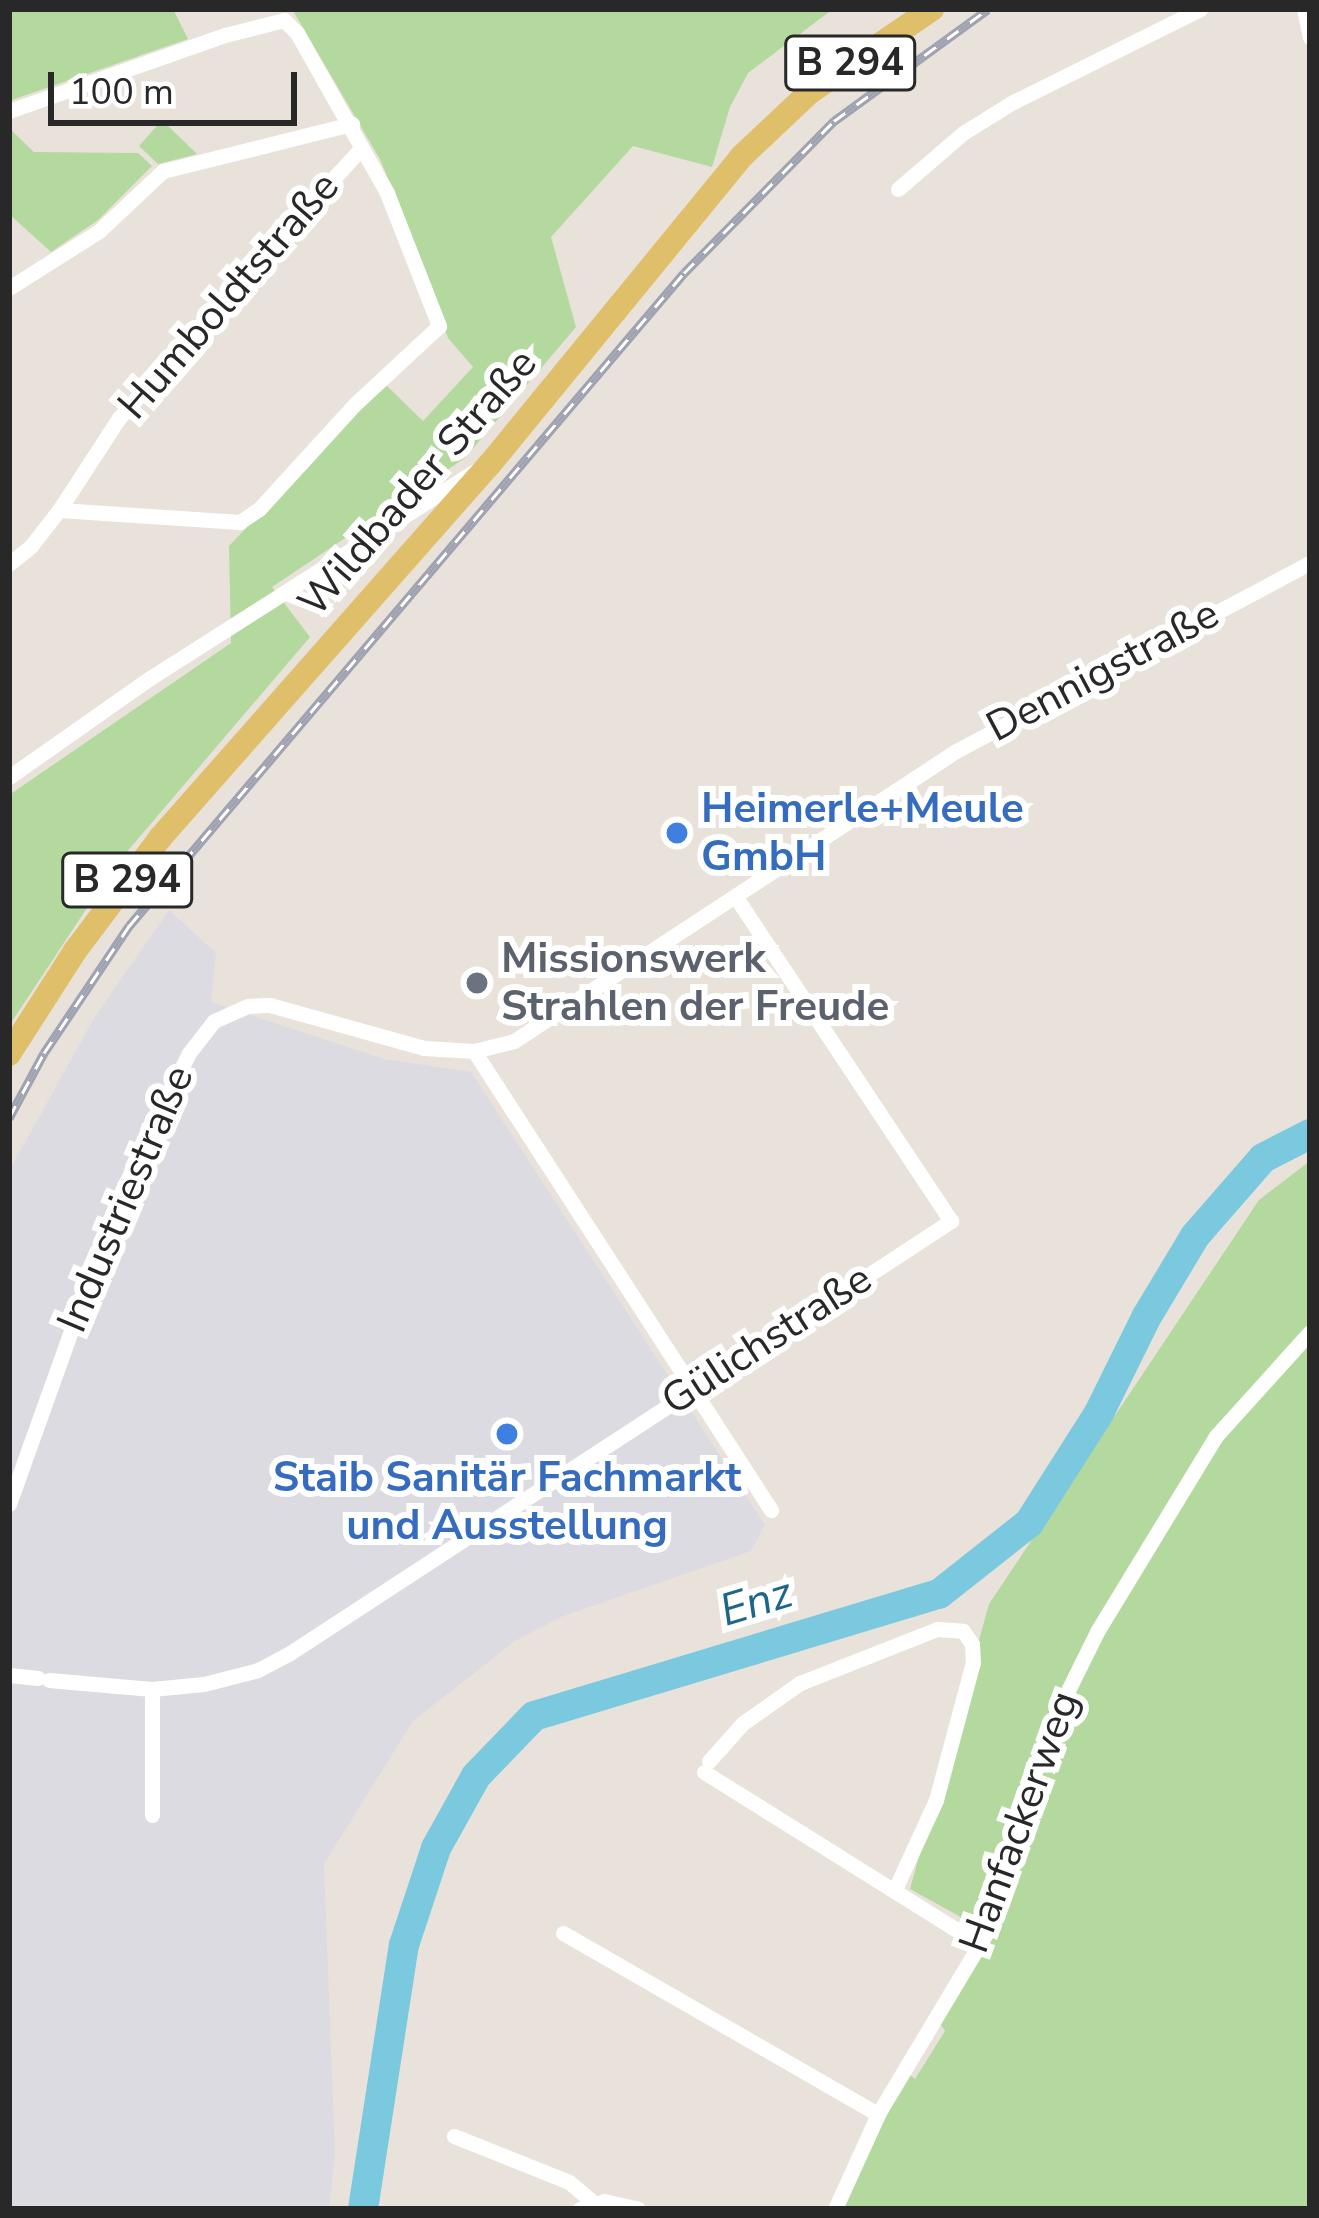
<!DOCTYPE html>
<meta charset="utf-8">
<style>
body{margin:0}
#map{position:relative;width:1319px;height:2218px;overflow:hidden;background:#e9e2db;font-family:"Nunito Sans",sans-serif}
div>[style]{position:absolute}
.industrial>*{inset:0;background:#dddbe2}
.green>*{inset:0;background:#b4d99e}
.river>*{height:30px;margin:-15px;padding:0 15px;transform-origin:15px;border-radius:15px;background:#7ac9df}
.minor>*{height:15px;margin:-7.5px;padding:0 7.5px;transform-origin:7.5px;border-radius:7.5px;background:#fff}
.primary>*{height:24px;margin:-12px;padding:0 12px;transform-origin:12px;border-radius:12px;background:#dfbf6a}
.rail>*{height:9px;margin-top:-4.5px;transform-origin:0;background:repeating-linear-gradient(90deg,#fff 0 14px,#9fa2b0 0 28px);box-sizing:border-box;border-block:3px solid #9fa2b0}
.dots>*{width:33px;height:33px;translate:-50% -50%;box-sizing:border-box;border:6px solid #fff;border-radius:50%}
span{translate:-50% -50%;white-space:nowrap;text-align:center;line-height:1.15;-webkit-text-stroke:12px #fff;paint-order:stroke}
.shield-label span{padding:3px 9px;background:#fff;border:3px solid;border-radius:9px;-webkit-text-stroke-width:0}
.shield-label{font-size:39px;color:#282828;font-weight:700}
.street-label{font-size:42px;color:#282828}
.shop-label{font-size:42px;color:#366cbe;font-weight:700}
.left{translate:0 -50%;text-align:left}
.worship-label{font-size:42px;color:#5b616d;font-weight:700}
.water-label{font-size:45px;color:#1c6787;font-style:italic}
.frame{position:absolute;inset:0;border:12px solid #282828;pointer-events:none}
.scale{position:absolute;left:48px;top:72px;width:249px;height:54px;box-sizing:border-box;border:6px solid #282828;border-top:0;padding-left:15px;font-size:36px;line-height:42px;white-space:nowrap;color:#282828;-webkit-text-stroke:9px #fff;paint-order:stroke}
</style>
<div id="map">
<div class="industrial">
<i style="clip-path:polygon(169px 910px,216px 953px,211px 1002px,384px 1059px,471px 1072px,765px 1525px,751px 1551px,561px 1617px,515px 1641px,413px 1721px,324px 1864px,335px 2155px,329px 2209px,9px 2209px,9px 1171px,94px 1018px)"></i>
</div>
<div class="green">
<i style="clip-path:polygon(9px 9px,173px 9px,188px 39px,9px 101px)"></i>
<i style="clip-path:polygon(292px 9px,833px 9px,748px 73px,730px 107px,712px 167px,633px 146px,551px 237px,576px 327px,465px 458px,272px 587px,310px 637px,114px 867px,9px 1026px,9px 795px,231px 643px,229px 546px,384px 383px,423px 421px,473px 367px,448px 338px,381px 161px)"></i>
<i style="clip-path:polygon(162px 120px,197px 154px,158px 164px,139px 146px)"></i>
<i style="clip-path:polygon(9px 128px,34px 152px,138px 153px,152px 166px,98px 220px,51px 252px,9px 214px)"></i>
<i style="clip-path:polygon(1310px 1161px,1310px 2209px,840px 2209px,908px 2073px,915px 2079px,945px 2031px,939px 2022px,983px 1945px,959px 1916px,910px 1889px,989px 1604px,1259px 1200px)"></i>
</div>
<div class="river">
<i style="left:363px;top:2209px;width:267px;rotate:-81.2deg"></i>
<i style="left:404px;top:1945px;width:102px;rotate:-71.7deg"></i>
<i style="left:436px;top:1848px;width:82px;rotate:-60.9deg"></i>
<i style="left:476px;top:1776px;width:83px;rotate:-46deg"></i>
<i style="left:534px;top:1716px;width:423px;rotate:-16.8deg"></i>
<i style="left:939px;top:1594px;width:115px;rotate:-38.3deg"></i>
<i style="left:1029px;top:1523px;width:130px;rotate:-57.5deg"></i>
<i style="left:1099px;top:1413px;width:108px;rotate:-63.7deg"></i>
<i style="left:1147px;top:1316px;width:93px;rotate:-59deg"></i>
<i style="left:1195px;top:1236px;width:103px;rotate:-48.9deg"></i>
<i style="left:1263px;top:1158px;width:53px;rotate:-27.1deg"></i>
</div>
<div class="minor">
<i style="left:1304px;top:9px;width:29px;rotate:78deg"></i>
<i style="left:9px;top:111px;width:229px;rotate:-19.4deg"></i>
<i style="left:225px;top:35px;width:61px;rotate:-14.3deg"></i>
<i style="left:284px;top:20px;width:18px;rotate:45deg"></i>
<i style="left:297px;top:33px;width:184px;rotate:60.6deg"></i>
<i style="left:387px;top:193px;width:143px;rotate:68.6deg"></i>
<i style="left:439px;top:326px;width:115px;rotate:137.1deg"></i>
<i style="left:355px;top:404px;width:142px;rotate:132.4deg"></i>
<i style="left:259px;top:509px;width:23px;rotate:146deg"></i>
<i style="left:240px;top:522px;width:181px;rotate:-176.2deg"></i>
<i style="left:898px;top:189px;width:86px;rotate:-40.7deg"></i>
<i style="left:963px;top:133px;width:59px;rotate:-31.8deg"></i>
<i style="left:1013px;top:102px;width:209px;rotate:-26.4deg"></i>
<i style="left:9px;top:288px;width:107px;rotate:-32.3deg"></i>
<i style="left:99px;top:231px;width:88px;rotate:-43.2deg"></i>
<i style="left:163px;top:171px;width:195px;rotate:-14deg"></i>
<i style="left:9px;top:564px;width:28px;rotate:-39deg"></i>
<i style="left:31px;top:546px;width:46px;rotate:-52.1deg"></i>
<i style="left:59px;top:510px;width:110px;rotate:-56.9deg"></i>
<i style="left:119px;top:418px;width:363px;rotate:-48.1deg"></i>
<i style="left:9px;top:777px;width:172px;rotate:-35.1deg"></i>
<i style="left:150px;top:678px;width:387px;rotate:-32.5deg"></i>
<i style="left:474px;top:1051px;width:547px;rotate:57.09deg"></i>
<i style="left:9px;top:1504px;width:326px;rotate:-70.3deg"></i>
<i style="left:119px;top:1197px;width:160px;rotate:-64.1deg"></i>
<i style="left:189px;top:1053px;width:41px;rotate:-52deg"></i>
<i style="left:214px;top:1021px;width:37px;rotate:-24deg"></i>
<i style="left:248px;top:1006px;width:22px;rotate:-3deg"></i>
<i style="left:270px;top:1005px;width:160px;rotate:15.6deg"></i>
<i style="left:424px;top:1048px;width:50px;rotate:3.4deg"></i>
<i style="left:474px;top:1051px;width:41px;rotate:-14deg"></i>
<i style="left:514px;top:1041px;width:529px;rotate:-33.27deg"></i>
<i style="left:956px;top:751px;width:401px;rotate:-28deg"></i>
<i style="left:9px;top:1675px;width:29px;rotate:6deg"></i>
<i style="left:49px;top:1680px;width:103px;rotate:5deg"></i>
<i style="left:152px;top:1689px;width:52px;rotate:-5.5deg"></i>
<i style="left:204px;top:1684px;width:56px;rotate:-14.5deg"></i>
<i style="left:258px;top:1670px;width:36px;rotate:-28deg"></i>
<i style="left:290px;top:1653px;width:790px;rotate:-33.17deg"></i>
<i style="left:951px;top:1221px;width:389px;rotate:-123.6deg"></i>
<i style="left:152px;top:1689px;width:126px;rotate:90deg"></i>
<i style="left:709px;top:1761px;width:51px;rotate:-48.2deg"></i>
<i style="left:743px;top:1723px;width:70px;rotate:-35.1deg"></i>
<i style="left:800px;top:1683px;width:147px;rotate:-21.5deg"></i>
<i style="left:937px;top:1629px;width:26px;rotate:4deg"></i>
<i style="left:963px;top:1631px;width:16px;rotate:55deg"></i>
<i style="left:972px;top:1644px;width:18px;rotate:87deg"></i>
<i style="left:973px;top:1662px;width:143px;rotate:105deg"></i>
<i style="left:936px;top:1800px;width:98px;rotate:114.7deg"></i>
<i style="left:704px;top:1772px;width:327px;rotate:32deg"></i>
<i style="left:563px;top:1933px;width:363px;rotate:29.9deg"></i>
<i style="left:454px;top:2136px;width:124px;rotate:21.8deg"></i>
<i style="left:569px;top:2182px;width:33px;rotate:40deg"></i>
<i style="left:580px;top:2209px;width:25px;rotate:-18deg"></i>
<i style="left:604px;top:2201px;width:35px;rotate:13deg"></i>
<i style="left:835px;top:2209px;width:104px;rotate:-65.6deg"></i>
<i style="left:878px;top:2114px;width:212px;rotate:-59.1deg"></i>
<i style="left:987px;top:1932px;width:206px;rotate:-73.3deg"></i>
<i style="left:1046px;top:1735px;width:117px;rotate:-63.7deg"></i>
<i style="left:1098px;top:1630px;width:227px;rotate:-58.7deg"></i>
<i style="left:1216px;top:1436px;width:140px;rotate:-47.9deg"></i>
</div>
<div class="primary">
<i style="left:9px;top:1054px;width:122px;rotate:-57.3deg"></i>
<i style="left:75px;top:951px;width:141px;rotate:-53deg"></i>
<i style="left:160px;top:838px;width:499px;rotate:-48.6deg"></i>
<i style="left:490px;top:464px;width:398px;rotate:-50.7deg"></i>
<i style="left:742px;top:156px;width:93px;rotate:-43.3deg"></i>
<i style="left:810px;top:92px;width:148px;rotate:-34.2deg"></i>
</div>
<div class="rail">
<i style="left:9px;top:1118px;width:74px;rotate:-61.7deg"></i>
<i style="left:44px;top:1053px;width:153px;rotate:-56.2deg"></i>
<i style="left:129px;top:926px;width:857px;rotate:-49.64deg"></i>
<i style="left:684px;top:273px;width:214px;rotate:-45.4deg"></i>
<i style="left:834px;top:121px;width:190px;rotate:-36deg"></i>
</div>
<div class="dots">
<i style="left:677px;top:833px;background:#3f7fe0"></i>
<i style="left:477px;top:983px;background:#6b7280"></i>
<i style="left:507px;top:1434px;background:#3f7fe0"></i>
</div>
<div class="shield-label">
<span style="left:850px;top:63px">B 294</span>
<span style="left:127px;top:880px">B 294</span>
</div>
<div class="street-label">
<span style="left:229px;top:296px;rotate:-49deg">Humboldtstraße</span>
<span style="left:418px;top:483px;rotate:-49deg">Wildbader Straße</span>
<span style="left:1103px;top:671px;rotate:-28deg">Dennigstraße</span>
<span style="left:126px;top:1199px;rotate:-67deg">Industriestraße</span>
<span style="left:767px;top:1340px;rotate:-33deg">Gülichstraße</span>
<span style="left:1020px;top:1822px;rotate:-70deg">Hanfackerweg</span>
</div>
<div class="shop-label">
<span class="left" style="left:701px;top:833px">Heimerle+Meule<br>GmbH</span>
<span style="left:507px;top:1502px">Staib Sanitär Fachmarkt<br>und Ausstellung</span>
</div>
<div class="worship-label">
<span class="left" style="left:501px;top:983px">Missionswerk<br>Strahlen der Freude</span>
</div>
<div class="water-label">
<span style="left:756px;top:1602px;rotate:-17deg">Enz</span>
</div>
<div class="frame"></div>
<div class="scale">100 m</div>
</div>
